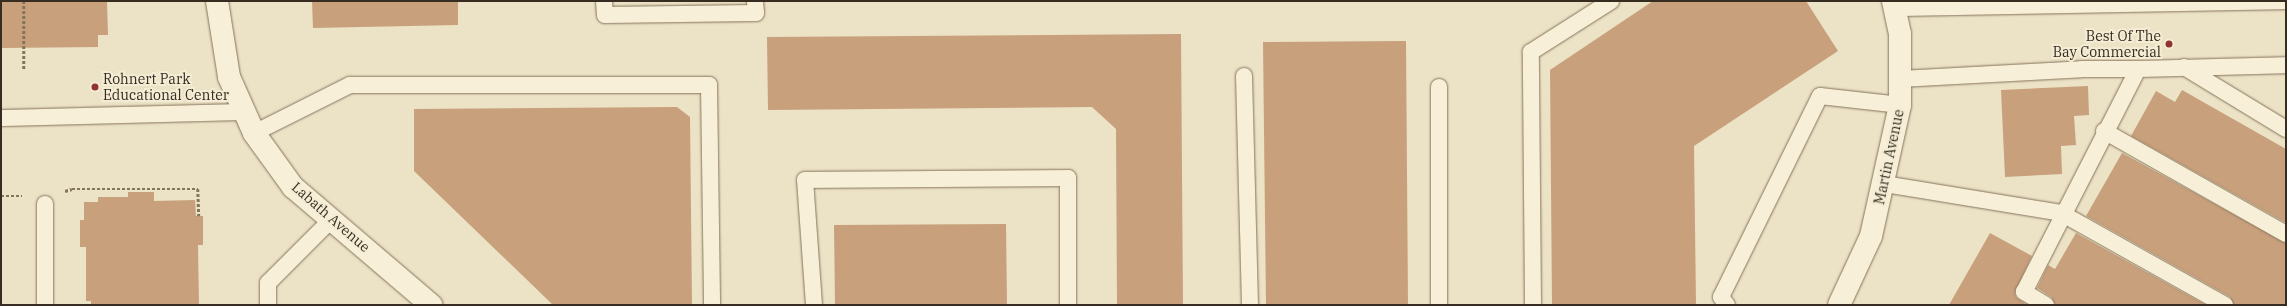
<!DOCTYPE html>
<style>
body{margin:0}
#map{position:relative;width:2287px;height:306px;overflow:hidden;background:#ece2c5;font-family:"IBM Plex Serif",serif}
div>[style]{position:absolute}
.building>*{inset:0;background:#c8a07c}
.path>*{height:2.5px;margin-top:-1.25px;transform-origin:0;background:repeating-linear-gradient(90deg,#85745c 0 3px,transparent 0 5px)}
.roads{filter:drop-shadow(0 0 1px #85745c) drop-shadow(0 0 1px #85745c)}
.service>*{height:16px;margin:-8px;padding:0 8px;transform-origin:8px;border-radius:8px;background:#f7efd7}
.minor>*{height:22px;margin:-11px;padding:0 11px;transform-origin:11px;border-radius:11px;background:#f7efd7}
.dots>*{width:11px;height:11px;translate:-50% -50%;box-sizing:border-box;border:2px solid #f4ecd4;border-radius:50%}
span{translate:-50% -50%;white-space:nowrap;text-align:center;line-height:1.15;-webkit-text-stroke:4px #f4ecd4;paint-order:stroke}
.poi-label{font-size:14px;color:#362c1f}
.right{translate:-100% -50%;text-align:right}
.left{translate:0 -50%;text-align:left}
.street-label{font-size:14px;color:#362c1f}
.frame{position:absolute;inset:0;border:2px solid #362c1f;pointer-events:none}
</style>
<div id="map">
<div class="building">
<i style="clip-path:polygon(1px 1px,107px 1px,108px 35px,98px 35px,98px 47px,1px 48px)"></i>
<i style="clip-path:polygon(312px 1px,458px 1px,458px 25px,313px 28px)"></i>
<i style="clip-path:polygon(1653px 1px,1806px 1px,1838px 51px,1694px 146px,1696px 305px,1552px 305px,1550px 70px)"></i>
<i style="clip-path:polygon(1181px 34px,1183px 305px,1117px 305px,1116px 129px,1092px 107px,768px 110px,767px 37px)"></i>
<i style="clip-path:polygon(1406px 41px,1408px 305px,1266px 305px,1263px 42px)"></i>
<i style="clip-path:polygon(2088px 86px,2089px 115px,2074px 116px,2076px 145px,2061px 146px,2062px 174px,2005px 177px,2001px 90px)"></i>
<i style="clip-path:polygon(2182px 90px,2286px 149px,2286px 223px,2131px 136px,2156px 91px,2175px 102px)"></i>
<i style="clip-path:polygon(677px 107px,690px 117px,692px 305px,553px 305px,414px 171px,414px 109px)"></i>
<i style="clip-path:polygon(2122px 153px,2286px 243px,2286px 305px,2234px 305px,2230px 297px,2086px 216px)"></i>
<i style="clip-path:polygon(128px 192px,154px 192px,154px 201px,195px 200px,196px 216px,203px 216px,203px 245px,198px 245px,199px 305px,91px 305px,91px 301px,86px 301px,86px 247px,80px 247px,80px 220px,84px 220px,84px 202px,98px 202px,98px 197px,128px 197px)"></i>
<i style="clip-path:polygon(1006px 224px,1007px 305px,835px 305px,834px 225px)"></i>
<i style="clip-path:polygon(1990px 233px,2032px 256px,2015px 292px,2016px 297px,2027px 305px,1949px 305px)"></i>
<i style="clip-path:polygon(2076px 233px,2206px 305px,2055px 305px,2051px 297px,2037px 288px,2048px 265px,2055px 269px)"></i>
</div>
<div class="path">
<i style="left:24px;top:1px;width:69px;rotate:90deg"></i>
<i style="left:65px;top:191px;width:7px;rotate:-16deg"></i>
<i style="left:72px;top:189px;width:126px"></i>
<i style="left:198px;top:189px;width:27px;rotate:88deg"></i>
<i style="left:1px;top:196px;width:21px"></i>
</div>
<div class="roads">
<div class="service">
<i style="left:604px;top:1px;width:14px;rotate:86deg"></i>
<i style="left:605px;top:15px;width:151px;rotate:-0.8deg"></i>
<i style="left:756px;top:13px;width:12px;rotate:-95deg"></i>
<i style="left:1894px;top:8px;width:391px;rotate:-1deg"></i>
<i style="left:2184px;top:67px;width:119px;rotate:31.3deg"></i>
<i style="left:1244px;top:76px;width:229px;rotate:88.5deg"></i>
<i style="left:1900px;top:79px;width:182px;rotate:-3.1deg"></i>
<i style="left:2082px;top:69px;width:56px"></i>
<i style="left:1439px;top:87px;width:218px;rotate:90deg"></i>
<i style="left:1px;top:118px;width:243px;rotate:-1.4deg"></i>
<i style="left:2104px;top:131px;width:209px;rotate:29.5deg"></i>
<i style="left:254px;top:133px;width:107px;rotate:-26.6deg"></i>
<i style="left:350px;top:85px;width:359px"></i>
<i style="left:709px;top:85px;width:220px;rotate:89.2deg"></i>
<i style="left:1884px;top:184px;width:179px;rotate:9.3deg"></i>
<i style="left:2061px;top:213px;width:188px;rotate:29.3deg"></i>
<i style="left:45px;top:305px;width:101px;rotate:-90deg"></i>
<i style="left:268px;top:305px;width:22px;rotate:-90deg"></i>
<i style="left:268px;top:283px;width:91px;rotate:-45deg"></i>
<i style="left:814px;top:305px;width:125px;rotate:-94.1deg"></i>
<i style="left:805px;top:180px;width:263px;rotate:-0.4deg"></i>
<i style="left:1068px;top:178px;width:127px;rotate:90deg"></i>
<i style="left:1533px;top:305px;width:253px;rotate:-90.5deg"></i>
<i style="left:1531px;top:52px;width:95px;rotate:-32.5deg"></i>
<i style="left:1727px;top:305px;width:10px;rotate:-127deg"></i>
<i style="left:1721px;top:297px;width:224px;rotate:-63.8deg"></i>
<i style="left:1820px;top:96px;width:81px;rotate:6.4deg"></i>
<i style="left:2046px;top:305px;width:26px;rotate:-149deg"></i>
<i style="left:2024px;top:292px;width:250px;rotate:-62.9deg"></i>
<i style="left:2138px;top:69px;width:148px;rotate:-1.5deg"></i>
</div>
<div class="minor">
<i style="left:217px;top:1px;width:77px;rotate:81deg"></i>
<i style="left:229px;top:77px;width:61px;rotate:65.9deg"></i>
<i style="left:254px;top:133px;width:67px;rotate:54.2deg"></i>
<i style="left:293px;top:187px;width:182px;rotate:40.5deg"></i>
<i style="left:1839px;top:305px;width:76px;rotate:-65.1deg"></i>
<i style="left:1871px;top:236px;width:134px;rotate:-77.5deg"></i>
<i style="left:1900px;top:105px;width:71px;rotate:-90deg"></i>
<i style="left:1900px;top:34px;width:34px;rotate:-102deg"></i>
</div>
</div>
<div class="dots">
<i style="left:2169px;top:44px;background:#91342f"></i>
<i style="left:95px;top:87px;background:#91342f"></i>
</div>
<div class="poi-label">
<span class="right" style="left:2161px;top:44px">Best Of The<br>Bay Commercial</span>
<span class="left" style="left:103px;top:87px">Rohnert Park<br>Educational Center</span>
</div>
<div class="street-label">
<span style="left:1889px;top:157px;rotate:-78deg">Martin Avenue</span>
<span style="left:331px;top:217px;rotate:41deg">Labath Avenue</span>
</div>
<div class="frame"></div>
</div>
